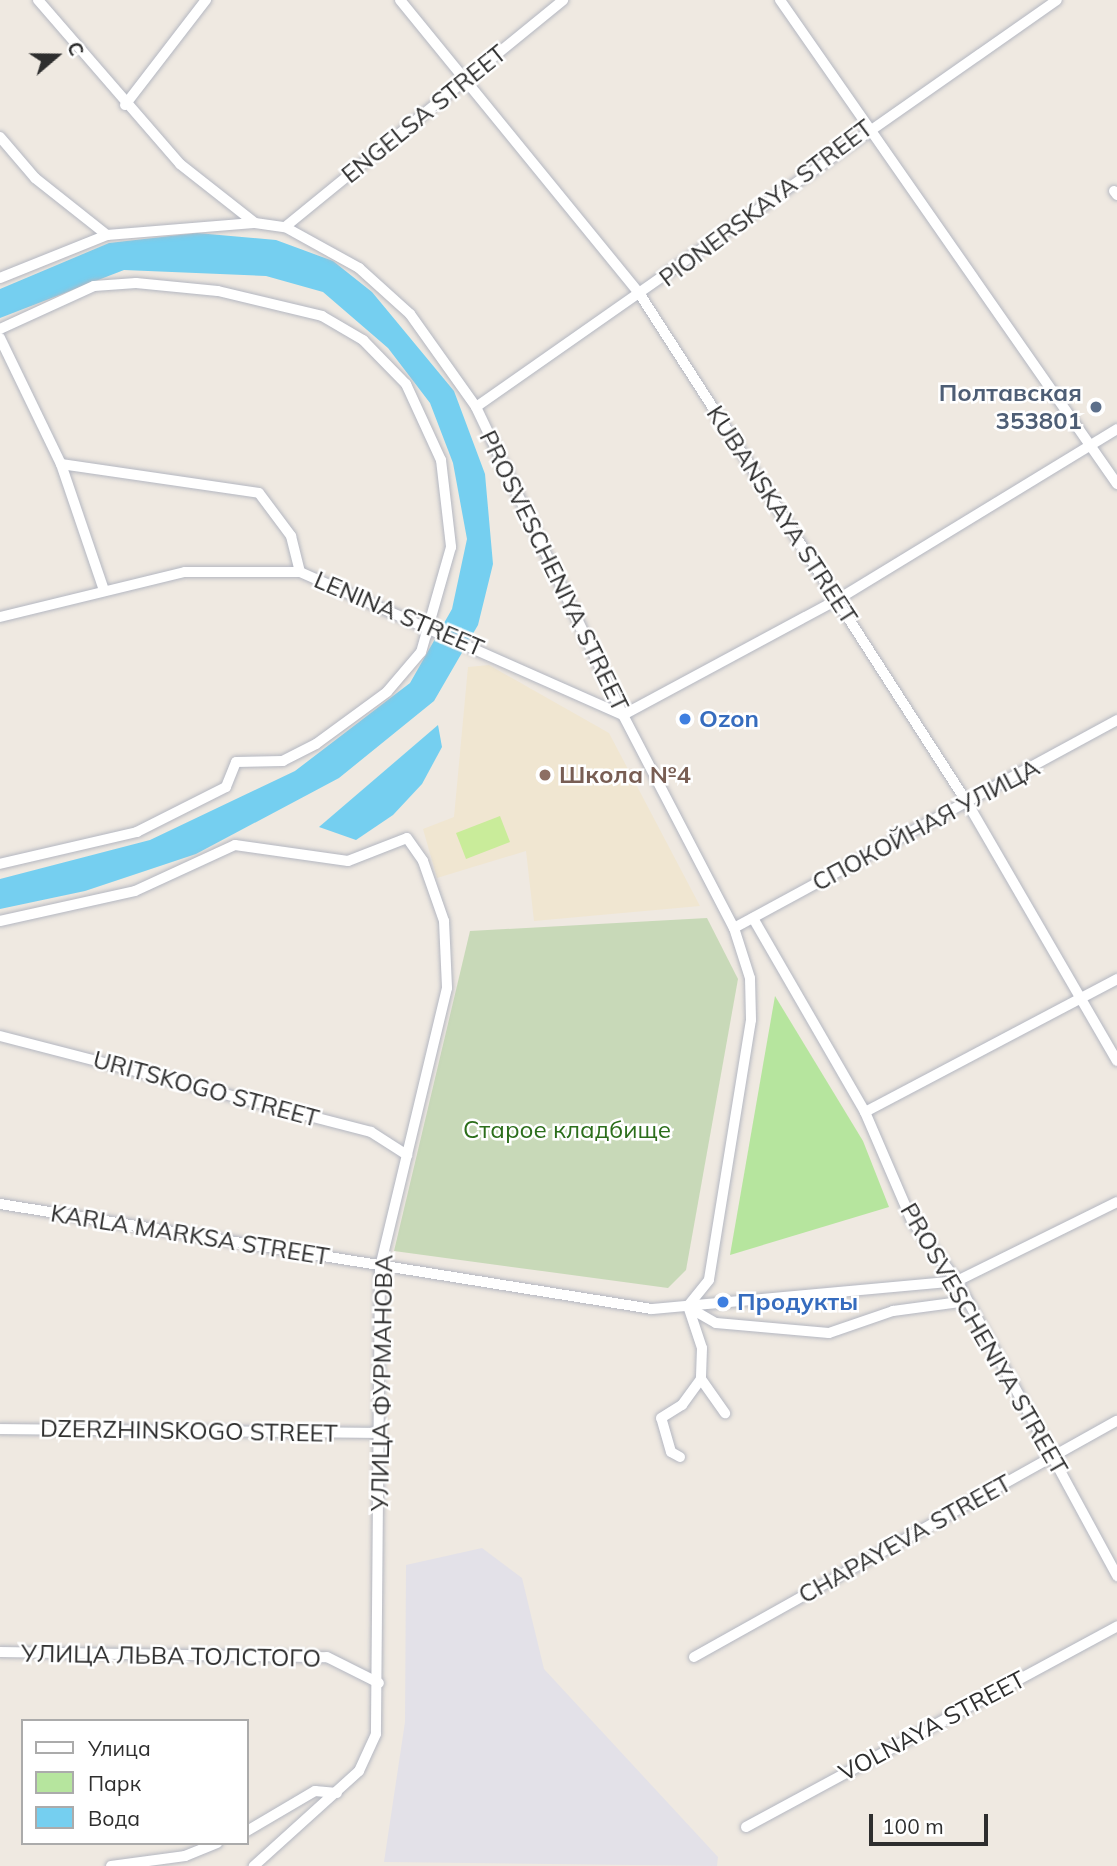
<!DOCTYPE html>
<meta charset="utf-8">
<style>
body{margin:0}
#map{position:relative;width:1117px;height:1866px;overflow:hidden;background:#efe9e1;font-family:Mulish,sans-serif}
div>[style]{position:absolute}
.industrial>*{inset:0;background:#e3e1e8}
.education>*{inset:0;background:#f0e6d1}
.green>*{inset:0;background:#b6e59e}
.cemetery>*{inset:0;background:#c8d9b8}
.pitch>*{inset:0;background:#c9ec9a}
.water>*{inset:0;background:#75cff0}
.roads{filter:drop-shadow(0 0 2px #b4b7c1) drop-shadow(0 0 2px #b4b7c1)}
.minor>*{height:10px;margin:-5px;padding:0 5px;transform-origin:5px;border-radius:5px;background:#fff}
.dots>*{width:19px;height:19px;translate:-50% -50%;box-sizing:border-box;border:4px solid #fff;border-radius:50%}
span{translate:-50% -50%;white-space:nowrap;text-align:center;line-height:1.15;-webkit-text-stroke:5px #fff;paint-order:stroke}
.street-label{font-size:24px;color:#2e2e2e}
.service-label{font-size:24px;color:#4e5e75;font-weight:700}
.right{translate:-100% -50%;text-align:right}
.shop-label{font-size:24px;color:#366cbe;font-weight:700}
.left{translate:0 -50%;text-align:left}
.education-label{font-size:24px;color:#785e54;font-weight:700}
.park-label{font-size:24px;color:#2c6e1b}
.legend{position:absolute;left:21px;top:1719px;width:228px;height:126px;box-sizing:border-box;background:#fff;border:2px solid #ababab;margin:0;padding:9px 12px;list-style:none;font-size:21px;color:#2e2e2e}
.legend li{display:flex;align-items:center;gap:14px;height:35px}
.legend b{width:35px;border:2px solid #ababab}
.north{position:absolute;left:21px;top:21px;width:70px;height:70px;-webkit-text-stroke:5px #fff;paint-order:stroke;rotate:70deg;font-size:19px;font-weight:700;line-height:28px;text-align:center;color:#2e2e2e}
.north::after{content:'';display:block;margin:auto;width:24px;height:32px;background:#2e2e2e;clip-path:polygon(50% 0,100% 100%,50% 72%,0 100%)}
.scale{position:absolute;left:869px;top:1814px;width:119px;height:32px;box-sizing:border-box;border:4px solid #2e2e2e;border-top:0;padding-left:9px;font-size:21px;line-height:24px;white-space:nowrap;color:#2e2e2e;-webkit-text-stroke:5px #fff;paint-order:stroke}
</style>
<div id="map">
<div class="industrial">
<i style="clip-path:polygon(482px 1548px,522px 1578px,544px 1669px,718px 1857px,717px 1866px,384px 1862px,405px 1722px,406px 1565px)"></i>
</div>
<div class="education">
<i style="clip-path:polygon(489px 665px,609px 733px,700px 906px,534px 921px,526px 851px,437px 878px,423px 829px,454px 817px,468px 667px)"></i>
</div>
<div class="green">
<i style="clip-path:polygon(775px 996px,863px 1141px,889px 1207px,730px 1255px)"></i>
</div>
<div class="cemetery">
<i style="clip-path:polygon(707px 918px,738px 979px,686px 1270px,668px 1288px,394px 1251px,470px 931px)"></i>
</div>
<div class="pitch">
<i style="clip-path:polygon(500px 816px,510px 842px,466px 859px,456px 833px)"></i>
</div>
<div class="water">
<i style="clip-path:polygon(197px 233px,276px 240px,333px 261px,372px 292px,454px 391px,485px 474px,493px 564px,478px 625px,434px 701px,339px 778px,196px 854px,85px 891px,0 909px,0 879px,150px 840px,295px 771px,410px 683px,452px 609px,467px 539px,453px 463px,430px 403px,388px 348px,323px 292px,266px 276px,124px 270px,0 318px,0 289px,109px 243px)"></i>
<i style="clip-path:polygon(438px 725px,442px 747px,422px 784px,393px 815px,356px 840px,319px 827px)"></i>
</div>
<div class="roads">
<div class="minor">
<i style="left:38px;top:0;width:217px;rotate:49.1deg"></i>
<i style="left:180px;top:164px;width:95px;rotate:38.2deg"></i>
<i style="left:255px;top:223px;width:30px;rotate:8deg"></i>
<i style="left:285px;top:227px;width:85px;rotate:29deg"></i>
<i style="left:359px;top:268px;width:69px;rotate:42deg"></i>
<i style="left:410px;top:314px;width:114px;rotate:54.6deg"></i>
<i style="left:476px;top:407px;width:341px;rotate:64.5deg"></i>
<i style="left:623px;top:715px;width:240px;rotate:62.5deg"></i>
<i style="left:734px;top:928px;width:52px;rotate:72.3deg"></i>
<i style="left:750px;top:978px;width:42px;rotate:88.6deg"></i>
<i style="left:751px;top:1020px;width:263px;rotate:99.2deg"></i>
<i style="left:709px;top:1280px;width:33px;rotate:129deg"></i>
<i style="left:400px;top:0;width:382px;rotate:50.8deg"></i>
<i style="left:641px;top:296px;width:604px;rotate:57.23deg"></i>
<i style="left:968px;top:804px;width:297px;rotate:59.9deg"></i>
<i style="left:780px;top:0;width:590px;rotate:55.15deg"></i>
<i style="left:125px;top:105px;width:133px;rotate:-52.4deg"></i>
<i style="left:0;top:137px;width:54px;rotate:49.5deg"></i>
<i style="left:35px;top:178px;width:92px;rotate:38.4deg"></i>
<i style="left:1114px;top:191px;width:5px;rotate:53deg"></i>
<i style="left:285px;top:227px;width:359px;rotate:-39.2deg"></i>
<i style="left:0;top:278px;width:115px;rotate:-21.9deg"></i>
<i style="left:107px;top:235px;width:147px;rotate:-4.7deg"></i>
<i style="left:0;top:329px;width:103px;rotate:-24.6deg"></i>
<i style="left:94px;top:286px;width:42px;rotate:-4.1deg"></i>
<i style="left:136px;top:283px;width:82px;rotate:5.6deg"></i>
<i style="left:218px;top:291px;width:107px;rotate:13.5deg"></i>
<i style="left:322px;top:316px;width:48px;rotate:30.3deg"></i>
<i style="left:363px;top:340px;width:62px;rotate:45.7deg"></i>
<i style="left:406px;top:384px;width:84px;rotate:65.3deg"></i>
<i style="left:441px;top:460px;width:88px;rotate:83.4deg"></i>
<i style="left:451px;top:547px;width:109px;rotate:105.9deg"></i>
<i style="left:421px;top:652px;width:52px;rotate:130.4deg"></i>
<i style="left:387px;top:692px;width:88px;rotate:143.8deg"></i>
<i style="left:316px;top:744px;width:37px;rotate:153deg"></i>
<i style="left:283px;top:761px;width:47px;rotate:178.8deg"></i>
<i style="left:236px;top:762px;width:27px;rotate:112deg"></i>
<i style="left:226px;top:787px;width:100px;rotate:153.2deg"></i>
<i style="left:137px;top:832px;width:141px;rotate:166.9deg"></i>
<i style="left:0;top:338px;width:140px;rotate:64.2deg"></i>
<i style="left:61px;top:464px;width:133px;rotate:71.2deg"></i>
<i style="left:476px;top:407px;width:709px;rotate:-35.01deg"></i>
<i style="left:61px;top:464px;width:200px;rotate:8.3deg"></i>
<i style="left:259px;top:493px;width:54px;rotate:53.3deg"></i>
<i style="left:291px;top:536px;width:37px;rotate:76deg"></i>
<i style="left:0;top:617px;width:190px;rotate:-13.7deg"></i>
<i style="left:185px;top:572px;width:115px"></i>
<i style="left:300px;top:572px;width:353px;rotate:23.9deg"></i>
<i style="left:623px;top:715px;width:243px;rotate:-28.3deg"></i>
<i style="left:837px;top:600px;width:328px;rotate:-31.4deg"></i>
<i style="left:753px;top:918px;width:224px;rotate:60deg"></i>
<i style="left:865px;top:1112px;width:119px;rotate:66.7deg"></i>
<i style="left:912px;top:1221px;width:75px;rotate:53.1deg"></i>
<i style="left:957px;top:1281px;width:336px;rotate:61.5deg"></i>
<i style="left:0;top:921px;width:138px;rotate:-12.5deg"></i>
<i style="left:135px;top:891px;width:110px;rotate:-24.7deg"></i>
<i style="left:235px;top:845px;width:114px;rotate:8.1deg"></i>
<i style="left:348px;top:861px;width:63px;rotate:-21.3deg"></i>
<i style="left:407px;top:838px;width:28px;rotate:55deg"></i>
<i style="left:423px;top:861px;width:64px;rotate:70.7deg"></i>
<i style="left:444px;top:921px;width:67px;rotate:87.4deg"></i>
<i style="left:447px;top:988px;width:287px;rotate:103.5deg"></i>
<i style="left:380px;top:1267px;width:467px;rotate:90.5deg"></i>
<i style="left:376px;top:1734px;width:41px;rotate:114.7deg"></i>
<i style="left:359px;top:1771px;width:142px;rotate:137.9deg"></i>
<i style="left:734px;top:928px;width:436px;rotate:-28.5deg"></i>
<i style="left:0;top:1036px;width:383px;rotate:14.5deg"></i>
<i style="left:371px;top:1132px;width:43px;rotate:32.6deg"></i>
<i style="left:865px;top:1112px;width:285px;rotate:-27.8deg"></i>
<i style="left:0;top:1204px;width:660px;rotate:9.15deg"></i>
<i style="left:652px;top:1309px;width:306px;rotate:-5.2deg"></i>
<i style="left:957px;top:1281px;width:178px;rotate:-26.3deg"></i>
<i style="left:688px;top:1306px;width:44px;rotate:71.6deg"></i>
<i style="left:702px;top:1348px;width:31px;rotate:92deg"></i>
<i style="left:701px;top:1379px;width:42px;rotate:54.8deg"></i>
<i style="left:688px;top:1307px;width:32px;rotate:30deg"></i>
<i style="left:716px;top:1323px;width:113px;rotate:5.1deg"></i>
<i style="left:829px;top:1333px;width:68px;rotate:-19deg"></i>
<i style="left:893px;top:1311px;width:75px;rotate:-7.7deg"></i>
<i style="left:0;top:1429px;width:379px;rotate:0.6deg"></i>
<i style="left:680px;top:1457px;width:10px;rotate:-151deg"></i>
<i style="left:671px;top:1452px;width:35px;rotate:-106deg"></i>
<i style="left:661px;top:1418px;width:25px;rotate:-32deg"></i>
<i style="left:682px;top:1405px;width:32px;rotate:-54deg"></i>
<i style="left:0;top:1652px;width:327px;rotate:0.9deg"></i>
<i style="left:327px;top:1657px;width:58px;rotate:26.6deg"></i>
<i style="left:694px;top:1657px;width:484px;rotate:-29.2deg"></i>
<i style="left:746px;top:1827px;width:422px;rotate:-28.4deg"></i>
<i style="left:247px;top:1831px;width:79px;rotate:-30.5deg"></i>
<i style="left:315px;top:1791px;width:22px;rotate:5deg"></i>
<i style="left:111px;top:1866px;width:75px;rotate:-7.7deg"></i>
<i style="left:185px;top:1856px;width:35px;rotate:-22deg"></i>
</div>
</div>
<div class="dots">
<i style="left:1096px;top:407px;background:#5c6f8a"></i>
<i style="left:685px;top:719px;background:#3f7fe0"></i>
<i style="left:545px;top:775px;background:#8d6e63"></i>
<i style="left:723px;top:1302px;background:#3f7fe0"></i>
</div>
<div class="street-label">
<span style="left:424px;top:114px;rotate:-39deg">ENGELSA STREET</span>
<span style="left:766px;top:203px;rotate:-37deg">PIONERSKAYA STREET</span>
<span style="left:782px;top:515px;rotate:57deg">KUBANSKAYA STREET</span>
<span style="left:554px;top:571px;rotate:64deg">PROSVESCHENIYA STREET</span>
<span style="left:399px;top:614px;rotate:23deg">LENINA STREET</span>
<span style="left:926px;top:825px;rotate:-28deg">СПОКОЙНАЯ УЛИЦА</span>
<span style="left:206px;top:1089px;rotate:15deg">URITSKOGO STREET</span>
<span style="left:190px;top:1235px;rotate:9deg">KARLA MARKSA STREET</span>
<span style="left:984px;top:1339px;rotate:60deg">PROSVESCHENIYA STREET</span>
<span style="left:382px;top:1383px;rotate:-89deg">УЛИЦА ФУРМАНОВА</span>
<span style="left:189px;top:1431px;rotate:1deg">DZERZHINSKOGO STREET</span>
<span style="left:905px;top:1539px;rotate:-29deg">CHAPAYEVA STREET</span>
<span style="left:171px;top:1656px;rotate:1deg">УЛИЦА ЛЬВА ТОЛСТОГО</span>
<span style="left:932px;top:1726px;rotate:-28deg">VOLNAYA STREET</span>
</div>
<div class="service-label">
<span class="right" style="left:1082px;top:407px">Полтавская<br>353801</span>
</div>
<div class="shop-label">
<span class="left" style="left:699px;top:719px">Ozon</span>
<span class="left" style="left:737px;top:1302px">Продукты</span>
</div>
<div class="education-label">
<span class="left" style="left:559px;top:775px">Школа №4</span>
</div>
<div class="park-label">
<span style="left:567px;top:1130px">Старое кладбище</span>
</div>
<ul class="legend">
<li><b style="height:9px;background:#fff"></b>Улица</li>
<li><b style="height:19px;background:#b6e59e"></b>Парк</li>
<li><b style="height:19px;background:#75cff0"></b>Вода</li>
</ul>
<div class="north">С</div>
<div class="scale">100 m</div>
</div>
